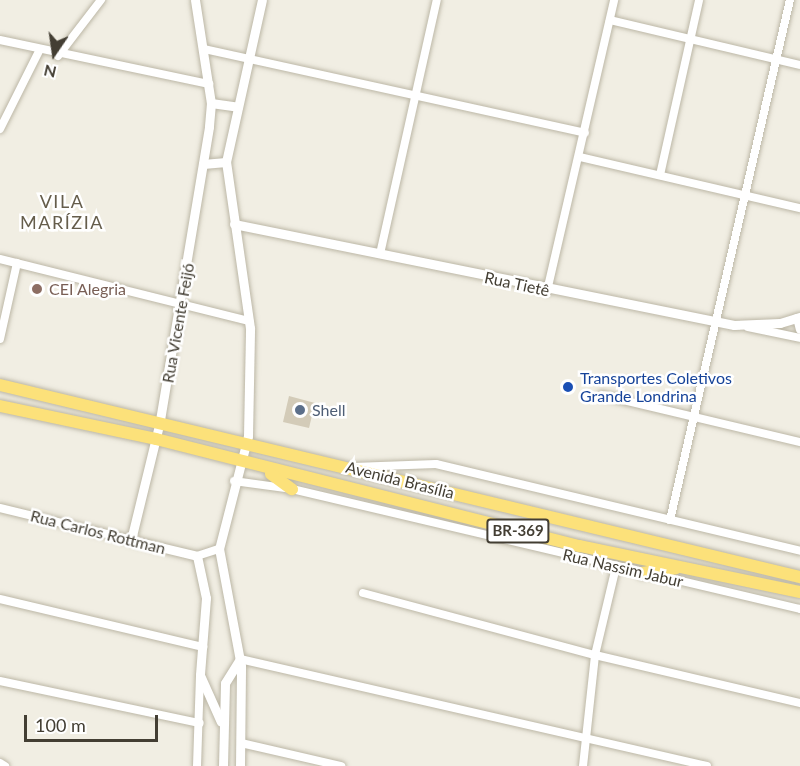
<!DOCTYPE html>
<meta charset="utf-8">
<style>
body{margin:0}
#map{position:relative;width:800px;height:766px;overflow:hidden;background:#f1eee3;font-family:Lato,sans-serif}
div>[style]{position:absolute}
.building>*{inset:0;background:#d3cbb8}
.roads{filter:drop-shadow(0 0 2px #bcb7a6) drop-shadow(0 0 2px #bcb7a6)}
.minor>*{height:8px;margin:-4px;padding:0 4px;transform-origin:4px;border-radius:4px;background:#fff}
.tertiary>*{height:9px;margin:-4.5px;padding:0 4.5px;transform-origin:4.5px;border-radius:4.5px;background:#fff}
.trunk>*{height:12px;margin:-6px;padding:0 6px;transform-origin:6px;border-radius:6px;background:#fce17a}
.dots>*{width:16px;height:16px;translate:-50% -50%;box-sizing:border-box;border:3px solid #fff;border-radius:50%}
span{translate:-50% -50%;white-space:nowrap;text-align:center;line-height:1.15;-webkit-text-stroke:5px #fff;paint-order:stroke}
.shield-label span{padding:2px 4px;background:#fff;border:2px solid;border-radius:4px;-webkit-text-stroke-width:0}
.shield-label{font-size:15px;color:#433e33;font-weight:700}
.street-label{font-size:16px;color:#433e33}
.education-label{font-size:16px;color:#785e54}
.left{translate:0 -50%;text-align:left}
.transit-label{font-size:16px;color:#164399}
.service-label{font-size:16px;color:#4e5e75}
.neighbourhood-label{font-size:18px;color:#655d4b;letter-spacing:1.5px}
.north{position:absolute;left:24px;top:24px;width:60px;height:60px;-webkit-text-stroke:4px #fff;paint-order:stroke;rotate:193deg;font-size:16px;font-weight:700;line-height:24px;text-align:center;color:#433e33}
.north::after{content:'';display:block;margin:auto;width:21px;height:27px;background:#433e33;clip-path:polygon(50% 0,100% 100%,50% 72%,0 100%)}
.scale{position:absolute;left:24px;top:715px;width:134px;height:27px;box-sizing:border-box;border:3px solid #433e33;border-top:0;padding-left:8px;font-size:18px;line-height:21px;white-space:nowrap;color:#433e33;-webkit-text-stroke:4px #fff;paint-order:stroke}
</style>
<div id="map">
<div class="building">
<i style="clip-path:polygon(289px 396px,315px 403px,309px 428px,283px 422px)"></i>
</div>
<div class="roads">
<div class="minor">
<i style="left:610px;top:20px;width:195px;rotate:13.3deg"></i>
<i style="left:0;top:40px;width:214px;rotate:11.9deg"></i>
<i style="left:204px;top:49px;width:390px;rotate:12.4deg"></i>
<i style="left:58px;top:56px;width:71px;rotate:-52.5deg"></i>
<i style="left:0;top:129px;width:87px;rotate:-63.4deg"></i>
<i style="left:580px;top:157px;width:226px;rotate:13.1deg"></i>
<i style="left:660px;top:175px;width:179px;rotate:-77.4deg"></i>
<i style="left:380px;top:254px;width:260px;rotate:-77.4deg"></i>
<i style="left:0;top:259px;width:257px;rotate:14deg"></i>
<i style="left:547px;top:291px;width:299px;rotate:-77deg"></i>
<i style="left:797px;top:318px;width:12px;rotate:76deg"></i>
<i style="left:748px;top:327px;width:53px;rotate:11.9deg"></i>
<i style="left:0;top:339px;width:78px;rotate:-77.4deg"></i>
<i style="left:602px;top:395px;width:204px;rotate:13.4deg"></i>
<i style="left:353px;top:467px;width:83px;rotate:-2.1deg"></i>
<i style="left:436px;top:464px;width:374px;rotate:13.4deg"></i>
<i style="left:234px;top:481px;width:59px;rotate:7.9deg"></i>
<i style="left:292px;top:489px;width:522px;rotate:13.29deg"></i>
<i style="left:0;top:508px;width:135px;rotate:13.7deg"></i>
<i style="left:670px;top:520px;width:534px;rotate:-77.01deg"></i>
<i style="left:197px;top:556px;width:23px;rotate:-18deg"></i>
<i style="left:363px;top:593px;width:240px;rotate:15deg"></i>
<i style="left:595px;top:655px;width:211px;rotate:13.2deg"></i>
<i style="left:0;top:599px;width:209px;rotate:13.3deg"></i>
<i style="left:240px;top:659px;width:479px;rotate:12.9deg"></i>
<i style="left:0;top:681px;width:204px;rotate:11.9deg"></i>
<i style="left:241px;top:743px;width:103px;rotate:13deg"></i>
<i style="left:0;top:763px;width:6px;rotate:31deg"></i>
<i style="left:197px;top:766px;width:89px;rotate:-88.1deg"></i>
<i style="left:583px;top:766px;width:112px;rotate:-83.8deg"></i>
<i style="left:595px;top:655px;width:90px;rotate:-76.6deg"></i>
</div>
<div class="tertiary">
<i style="left:195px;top:0;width:104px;rotate:81.2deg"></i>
<i style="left:211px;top:103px;width:24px;rotate:95deg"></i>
<i style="left:209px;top:127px;width:298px;rotate:99.5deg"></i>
<i style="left:160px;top:421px;width:122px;rotate:103.7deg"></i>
<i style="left:131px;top:540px;width:68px;rotate:13.6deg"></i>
<i style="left:197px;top:556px;width:43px;rotate:77.9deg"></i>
<i style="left:206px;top:598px;width:77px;rotate:94.5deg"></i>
<i style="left:200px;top:675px;width:51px;rotate:65.9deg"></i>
<i style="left:211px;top:103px;width:27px;rotate:8deg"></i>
<i style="left:203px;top:164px;width:23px;rotate:-5deg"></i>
<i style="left:234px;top:224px;width:510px;rotate:11.42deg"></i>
<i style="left:734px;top:325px;width:46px;rotate:-2.5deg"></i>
<i style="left:780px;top:323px;width:21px;rotate:-17deg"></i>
<i style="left:223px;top:766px;width:83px;rotate:-88.6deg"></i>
<i style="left:225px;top:683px;width:28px;rotate:-58deg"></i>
<i style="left:240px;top:766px;width:100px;rotate:-89.4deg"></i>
<i style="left:241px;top:666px;width:119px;rotate:-100.6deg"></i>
<i style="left:219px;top:549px;width:117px;rotate:-75.6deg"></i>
<i style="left:248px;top:436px;width:108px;rotate:-88.9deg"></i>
<i style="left:250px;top:328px;width:168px;rotate:-98.2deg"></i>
<i style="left:226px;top:162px;width:166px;rotate:-77.5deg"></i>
</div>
<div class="trunk">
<i style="left:0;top:385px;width:823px;rotate:13.5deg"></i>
<i style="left:0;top:406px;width:159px;rotate:11.9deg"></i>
<i style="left:156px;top:439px;width:437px;rotate:14.2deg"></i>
<i style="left:580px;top:546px;width:225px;rotate:11.8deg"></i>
<i style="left:271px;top:474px;width:26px;rotate:36deg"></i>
<i style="left:642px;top:573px;width:34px;rotate:-8deg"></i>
</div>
</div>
<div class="dots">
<i style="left:37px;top:289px;background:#8d6e63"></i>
<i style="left:568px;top:387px;background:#1a4fb4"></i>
<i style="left:300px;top:410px;background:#5c6f8a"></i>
</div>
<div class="shield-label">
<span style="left:518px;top:531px">BR-369</span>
</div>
<div class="street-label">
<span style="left:517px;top:284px;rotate:12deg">Rua Tietê</span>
<span style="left:178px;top:323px;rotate:-80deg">Rua Vicente Feijó</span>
<span style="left:400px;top:480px;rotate:14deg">Avenida Brasília</span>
<span style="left:98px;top:532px;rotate:14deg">Rua Carlos Rottman</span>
<span style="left:623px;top:568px;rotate:13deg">Rua Nassim Jabur</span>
</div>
<div class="education-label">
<span class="left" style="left:49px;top:289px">CEI Alegria</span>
</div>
<div class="transit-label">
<span class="left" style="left:580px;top:387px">Transportes Coletivos<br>Grande Londrina</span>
</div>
<div class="service-label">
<span class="left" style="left:312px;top:410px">Shell</span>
</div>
<div class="neighbourhood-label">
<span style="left:62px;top:212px">VILA<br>MARÍZIA</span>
</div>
<div class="north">N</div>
<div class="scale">100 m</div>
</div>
